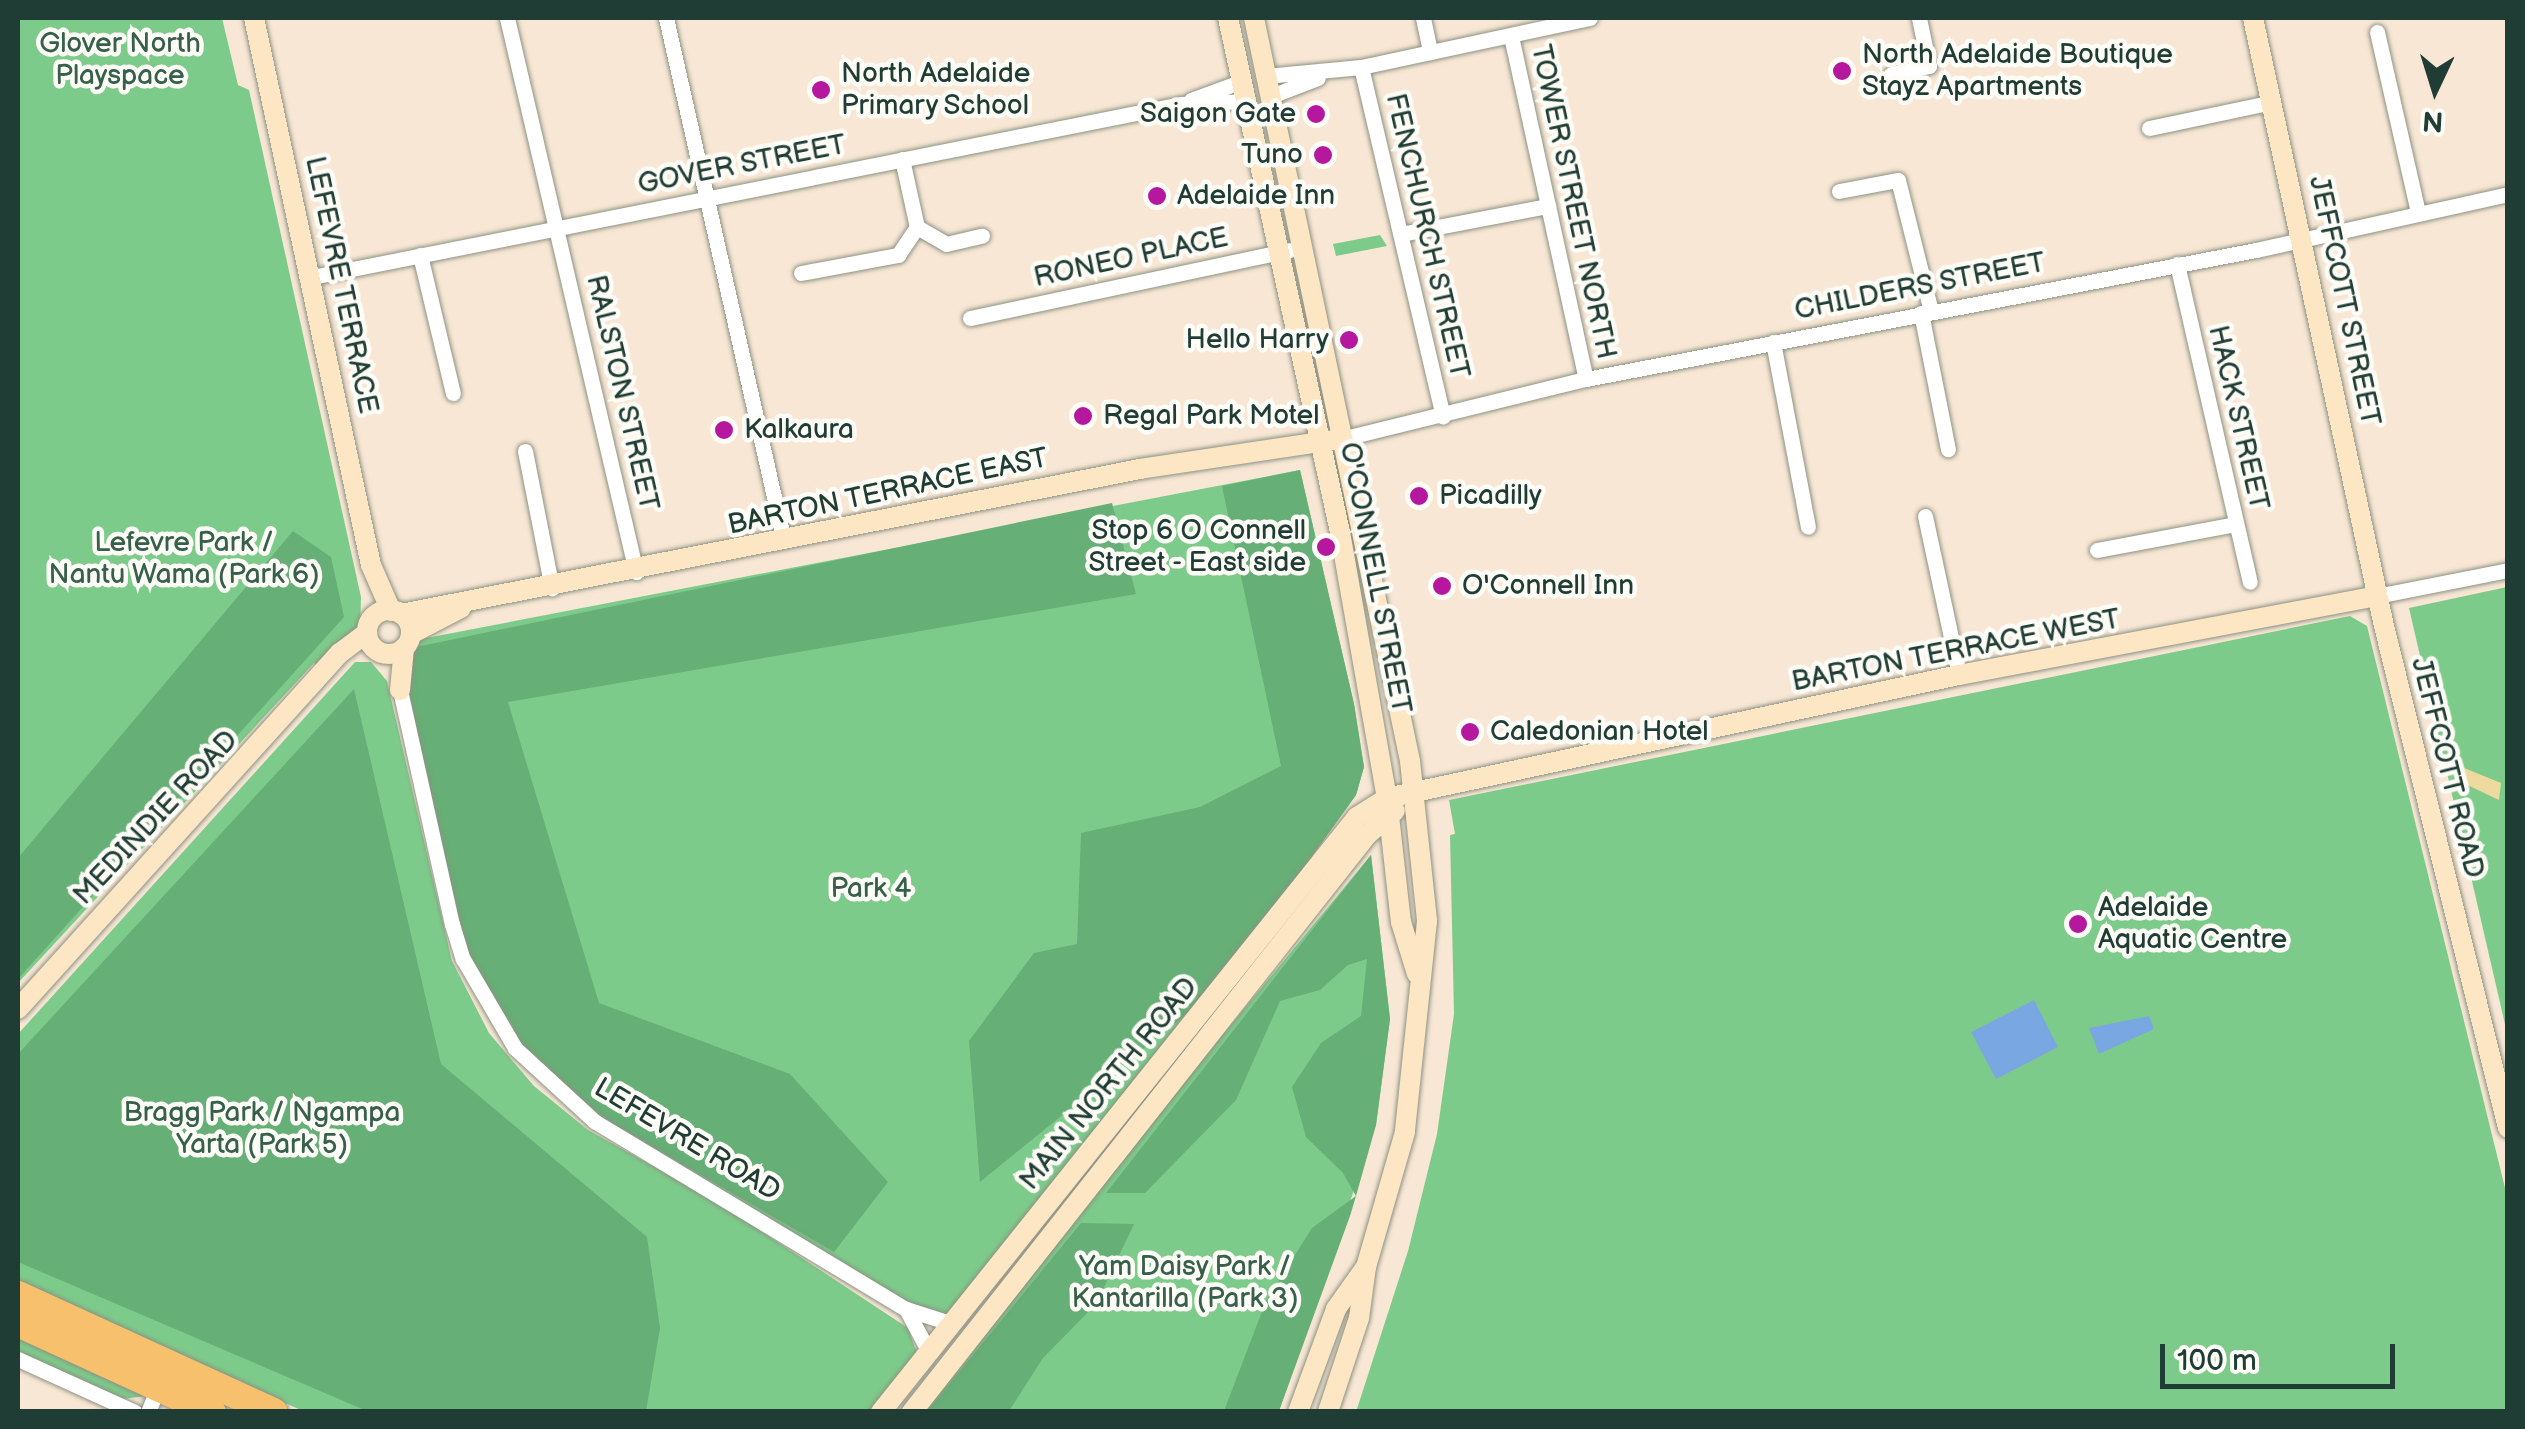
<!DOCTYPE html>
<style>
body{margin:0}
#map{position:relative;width:2525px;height:1429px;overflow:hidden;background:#f8e7d4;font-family:"Balsamiq Sans",sans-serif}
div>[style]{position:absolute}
.green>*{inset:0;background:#7dcb8a}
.forest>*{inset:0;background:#66af76}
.sand>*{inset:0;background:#eeda9e}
.water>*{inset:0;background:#79a7e2}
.roads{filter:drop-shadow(0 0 2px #8c9284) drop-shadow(0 0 2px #8c9284)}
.street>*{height:15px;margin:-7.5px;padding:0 7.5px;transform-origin:7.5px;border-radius:7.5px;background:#fff}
.secondary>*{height:20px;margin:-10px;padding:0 10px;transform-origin:10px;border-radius:10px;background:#fce6c4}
.secondary>.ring{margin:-10px;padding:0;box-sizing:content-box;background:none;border:20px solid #fce6c4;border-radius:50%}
.highway>*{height:28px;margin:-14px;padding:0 14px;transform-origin:14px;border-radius:14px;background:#f7c06c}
.dots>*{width:28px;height:28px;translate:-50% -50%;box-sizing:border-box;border:5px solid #fdfcf7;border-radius:50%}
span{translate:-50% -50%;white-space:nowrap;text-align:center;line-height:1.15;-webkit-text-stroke:9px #fdfcf7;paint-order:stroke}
.park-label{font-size:28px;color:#36604a}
.poi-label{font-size:28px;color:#1f3d34}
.left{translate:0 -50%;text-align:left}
.right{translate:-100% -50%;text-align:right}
.street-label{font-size:28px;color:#1f3d34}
.frame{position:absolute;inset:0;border:20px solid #1f3d34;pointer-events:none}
.north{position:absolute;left:2385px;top:40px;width:100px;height:100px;-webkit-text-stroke:8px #fdfcf7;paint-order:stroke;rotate:184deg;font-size:28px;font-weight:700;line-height:40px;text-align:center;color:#1f3d34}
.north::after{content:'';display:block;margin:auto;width:35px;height:45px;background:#1f3d34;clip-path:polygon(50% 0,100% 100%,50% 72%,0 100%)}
.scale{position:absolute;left:2160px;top:1344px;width:235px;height:45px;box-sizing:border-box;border:5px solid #1f3d34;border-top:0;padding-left:12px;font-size:30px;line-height:35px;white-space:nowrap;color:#1f3d34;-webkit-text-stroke:8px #fdfcf7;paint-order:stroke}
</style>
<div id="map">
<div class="green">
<i style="clip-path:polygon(18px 18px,222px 18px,238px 85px,249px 90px,361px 597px,360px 632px,320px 668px,314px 663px,18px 983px)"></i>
<i style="clip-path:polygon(1380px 235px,1387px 246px,1336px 256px,1333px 244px)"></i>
<i style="clip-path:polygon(1300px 470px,1354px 704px,1364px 767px,1356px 795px,1216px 990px,948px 1320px,939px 1321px,645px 1143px,408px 663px,421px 639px)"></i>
<i style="clip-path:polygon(2507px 587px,2507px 1033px,2409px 608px)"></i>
<i style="clip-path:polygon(2350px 616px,2367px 626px,2507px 1196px,2507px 1411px,1356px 1412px,1408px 1251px,1437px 1134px,1454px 1014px,1450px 835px,1455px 834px,1449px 800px)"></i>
<i style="clip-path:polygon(355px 662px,371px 662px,387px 681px,452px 961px,489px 1033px,534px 1086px,588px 1130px,714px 1200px,908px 1328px,918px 1356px,873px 1411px,303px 1411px,18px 1285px,18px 1034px)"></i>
<i style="clip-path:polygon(1371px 855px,1390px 1019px,1376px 1125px,1279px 1411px,924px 1412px,1088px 1198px)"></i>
<i style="clip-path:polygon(18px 1335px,145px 1396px,123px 1399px,18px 1351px)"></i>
</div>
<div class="forest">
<i style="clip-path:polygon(1300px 470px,1354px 704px,1364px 767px,1356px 795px,1216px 990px,980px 1182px,969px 1041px,1034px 953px,1077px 944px,1081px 833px,1200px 807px,1281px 766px,1222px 486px)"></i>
<i style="clip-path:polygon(1112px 503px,1136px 594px,508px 702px,599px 1003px,790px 1074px,888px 1182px,834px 1252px,597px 1115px,517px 1047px,465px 958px,402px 690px,416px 647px)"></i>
<i style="clip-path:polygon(293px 531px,331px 557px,344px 617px,18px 979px,18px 858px)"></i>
<i style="clip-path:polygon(354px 689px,441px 1064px,647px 1237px,660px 1328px,646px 1411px,367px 1411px,18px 1262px,18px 1054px)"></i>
<i style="clip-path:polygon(1371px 855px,1390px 1019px,1376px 1125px,1356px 1196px,1350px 1216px,1279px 1411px,1224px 1411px,1266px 1301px,1312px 1228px,1356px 1196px,1343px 1173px,1306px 1137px,1292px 1087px,1321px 1043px,1361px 1016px,1367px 959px,1348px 965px,1320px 990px,1280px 1001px,1236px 1100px,1145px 1193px,1106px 1193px)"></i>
<i style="clip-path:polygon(1081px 1223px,1134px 1224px,1096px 1304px,1043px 1358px,1009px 1411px,927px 1411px)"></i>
</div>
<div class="sand">
<i style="clip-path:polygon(2464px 768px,2501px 783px,2499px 800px,2461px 782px)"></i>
</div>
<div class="water">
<i style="clip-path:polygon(2034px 1000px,2058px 1047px,1996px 1079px,1971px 1032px)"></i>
<i style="clip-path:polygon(2149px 1016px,2154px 1029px,2099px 1054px,2089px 1028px)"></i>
</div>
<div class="roads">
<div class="street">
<i style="left:507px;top:18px;width:569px;rotate:76.89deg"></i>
<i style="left:666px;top:18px;width:536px;rotate:77.29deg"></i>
<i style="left:1423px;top:18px;width:35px;rotate:78deg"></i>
<i style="left:2377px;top:32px;width:186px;rotate:77.2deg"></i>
<i style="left:1511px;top:36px;width:351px;rotate:77.7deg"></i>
<i style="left:1361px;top:67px;width:359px;rotate:76.8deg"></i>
<i style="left:1891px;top:74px;width:39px;rotate:-12deg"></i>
<i style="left:1929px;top:66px;width:49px;rotate:-101.8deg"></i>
<i style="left:1266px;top:76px;width:95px;rotate:-5.4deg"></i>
<i style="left:1361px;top:67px;width:234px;rotate:-12.1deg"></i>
<i style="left:1271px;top:96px;width:50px;rotate:-21deg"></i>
<i style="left:1191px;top:100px;width:54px;rotate:-20.4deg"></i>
<i style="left:2149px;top:128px;width:126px;rotate:-11.9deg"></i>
<i style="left:902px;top:159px;width:70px;rotate:77.6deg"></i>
<i style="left:917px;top:227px;width:34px;rotate:30deg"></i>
<i style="left:946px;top:244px;width:37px;rotate:-13deg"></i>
<i style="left:1839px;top:191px;width:60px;rotate:-10.6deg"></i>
<i style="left:1898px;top:180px;width:135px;rotate:75.9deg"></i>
<i style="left:1401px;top:234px;width:150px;rotate:-10.8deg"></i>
<i style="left:420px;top:255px;width:142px;rotate:76.6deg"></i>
<i style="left:2177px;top:264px;width:326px;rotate:77.1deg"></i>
<i style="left:801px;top:273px;width:99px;rotate:-10.5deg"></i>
<i style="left:898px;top:255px;width:34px;rotate:-56deg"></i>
<i style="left:312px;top:277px;width:887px;rotate:-11.25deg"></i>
<i style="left:1182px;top:104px;width:64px;rotate:-2.7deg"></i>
<i style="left:1921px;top:313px;width:139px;rotate:78.8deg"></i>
<i style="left:970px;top:318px;width:326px;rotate:-12deg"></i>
<i style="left:1773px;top:342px;width:188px;rotate:79.3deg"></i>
<i style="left:1345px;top:438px;width:248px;rotate:-13.8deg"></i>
<i style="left:1586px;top:379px;width:682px;rotate:-10.9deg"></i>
<i style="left:2256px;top:250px;width:258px;rotate:-12.5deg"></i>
<i style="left:525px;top:451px;width:140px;rotate:78.9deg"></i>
<i style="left:1925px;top:516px;width:163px;rotate:77.9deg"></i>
<i style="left:2097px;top:550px;width:141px;rotate:-10.6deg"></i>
<i style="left:2377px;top:596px;width:134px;rotate:-11.2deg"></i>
<i style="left:400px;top:690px;width:240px;rotate:77.5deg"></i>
<i style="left:452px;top:924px;width:37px;rotate:73deg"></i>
<i style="left:463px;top:959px;width:103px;rotate:59.7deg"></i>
<i style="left:515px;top:1048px;width:108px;rotate:42.7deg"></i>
<i style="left:594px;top:1121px;width:364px;rotate:31.1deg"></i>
<i style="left:906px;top:1309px;width:49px;rotate:17.7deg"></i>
<i style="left:906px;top:1309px;width:49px;rotate:61.9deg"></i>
<i style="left:18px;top:1359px;width:128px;rotate:24.4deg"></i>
<i style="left:148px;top:1412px;width:27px;rotate:-68deg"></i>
</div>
<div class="secondary">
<i style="left:254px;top:18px;width:559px;rotate:77.93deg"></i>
<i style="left:371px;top:565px;width:50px;rotate:66.5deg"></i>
<i style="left:1228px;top:18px;width:526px;rotate:77.71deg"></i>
<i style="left:1340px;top:532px;width:270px;rotate:80deg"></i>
<i style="left:1387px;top:798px;width:125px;rotate:83.6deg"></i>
<i style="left:1401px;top:922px;width:54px;rotate:72.9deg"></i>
<i style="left:1254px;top:18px;width:759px;rotate:78.14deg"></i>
<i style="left:1410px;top:761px;width:161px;rotate:83.9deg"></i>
<i style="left:1427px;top:921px;width:212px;rotate:96deg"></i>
<i style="left:1405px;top:1132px;width:141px;rotate:106.1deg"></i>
<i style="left:1366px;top:1267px;width:51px;rotate:97.8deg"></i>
<i style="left:1359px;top:1318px;width:99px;rotate:108.3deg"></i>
<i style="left:2253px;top:18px;width:622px;rotate:77.84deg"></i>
<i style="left:2384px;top:626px;width:517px;rotate:76.13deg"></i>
<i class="ring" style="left:367px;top:610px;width:24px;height:24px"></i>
<i style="left:401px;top:614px;width:753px;rotate:-11.1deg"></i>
<i style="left:1140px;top:469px;width:195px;rotate:-8.5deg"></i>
<i style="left:411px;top:634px;width:56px;rotate:-27.5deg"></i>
<i style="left:400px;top:690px;width:42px;rotate:-84.6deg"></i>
<i style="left:18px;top:1009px;width:480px;rotate:-47.9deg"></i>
<i style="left:340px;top:653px;width:34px;rotate:-37deg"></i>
<i style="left:881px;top:1412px;width:762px;rotate:-51.34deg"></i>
<i style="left:1357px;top:817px;width:36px;rotate:-32deg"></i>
<i style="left:1387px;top:798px;width:585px;rotate:-12.14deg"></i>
<i style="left:1959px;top:675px;width:425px;rotate:-10.7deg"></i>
<i style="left:912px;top:1412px;width:735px;rotate:-51.74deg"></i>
<i style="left:1367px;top:835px;width:37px;rotate:-41deg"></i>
<i style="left:1298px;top:1412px;width:110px;rotate:-69.7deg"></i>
<i style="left:1336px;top:1309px;width:50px;rotate:-54.7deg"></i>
</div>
<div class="highway">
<i style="left:18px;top:1295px;width:281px;rotate:24.6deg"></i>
<i style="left:18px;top:1323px;width:213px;rotate:24.6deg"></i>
</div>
</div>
<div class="dots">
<i style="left:1842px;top:71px;background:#b5179e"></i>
<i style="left:821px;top:90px;background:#b5179e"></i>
<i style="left:1316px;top:114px;background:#b5179e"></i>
<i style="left:1323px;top:155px;background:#b5179e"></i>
<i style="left:1157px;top:196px;background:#b5179e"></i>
<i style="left:1349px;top:340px;background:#b5179e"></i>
<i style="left:1083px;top:416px;background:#b5179e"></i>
<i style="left:724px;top:430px;background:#b5179e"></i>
<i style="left:1419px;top:496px;background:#b5179e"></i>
<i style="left:1326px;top:547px;background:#b5179e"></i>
<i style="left:1442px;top:586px;background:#b5179e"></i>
<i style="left:1470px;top:732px;background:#b5179e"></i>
<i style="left:2078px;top:924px;background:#b5179e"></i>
</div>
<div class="park-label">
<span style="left:120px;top:60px">Glover North<br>Playspace</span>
<span style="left:184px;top:559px">Lefevre Park /<br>Nantu Wama (Park 6)</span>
<span style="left:871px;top:889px">Park 4</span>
<span style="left:262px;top:1129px">Bragg Park / Ngampa<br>Yarta (Park 5)</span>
<span style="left:1185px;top:1283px">Yam Daisy Park /<br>Kantarilla (Park 3)</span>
</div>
<div class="poi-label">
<span class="left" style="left:1862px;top:71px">North Adelaide Boutique<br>Stayz Apartments</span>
<span class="left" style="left:841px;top:90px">North Adelaide<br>Primary School</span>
<span class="right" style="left:1296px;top:114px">Saigon Gate</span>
<span class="right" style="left:1303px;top:155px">Tuno</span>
<span class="left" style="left:1177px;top:196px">Adelaide Inn</span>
<span class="right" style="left:1329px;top:340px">Hello Harry</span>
<span class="left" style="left:1103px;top:416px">Regal Park Motel</span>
<span class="left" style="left:744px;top:430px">Kalkaura</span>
<span class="left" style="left:1439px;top:496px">Picadilly</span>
<span class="right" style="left:1306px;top:547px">Stop 6 O Connell<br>Street - East side</span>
<span class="left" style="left:1462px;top:586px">O'Connell Inn</span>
<span class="left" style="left:1490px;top:732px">Caledonian Hotel</span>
<span class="left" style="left:2098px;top:924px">Adelaide<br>Aquatic Centre</span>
</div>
<div class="street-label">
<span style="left:742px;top:165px;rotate:-11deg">GOVER STREET</span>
<span style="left:1573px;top:202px;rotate:78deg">TOWER STREET NORTH</span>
<span style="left:1427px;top:236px;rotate:77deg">FENCHURCH STREET</span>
<span style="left:1131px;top:258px;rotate:-12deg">RONEO PLACE</span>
<span style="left:341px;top:285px;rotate:78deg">LEFEVRE TERRACE</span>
<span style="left:1920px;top:287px;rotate:-11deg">CHILDERS STREET</span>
<span style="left:2344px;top:301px;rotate:78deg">JEFFCOTT STREET</span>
<span style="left:622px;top:393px;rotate:77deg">RALSTON STREET</span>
<span style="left:2238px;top:418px;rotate:77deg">HACK STREET</span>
<span style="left:888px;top:492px;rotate:-12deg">BARTON TERRACE EAST</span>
<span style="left:1375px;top:578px;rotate:79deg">O'CONNELL STREET</span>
<span style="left:1956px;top:651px;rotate:-11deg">BARTON TERRACE WEST</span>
<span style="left:2447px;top:768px;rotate:76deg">JEFFCOTT ROAD</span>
<span style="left:156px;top:818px;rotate:-47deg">MEDINDIE ROAD</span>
<span style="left:1109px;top:1084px;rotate:-51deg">MAIN NORTH ROAD</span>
<span style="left:687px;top:1140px;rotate:31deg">LEFEVRE ROAD</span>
</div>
<div class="frame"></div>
<div class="north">N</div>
<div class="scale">100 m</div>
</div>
